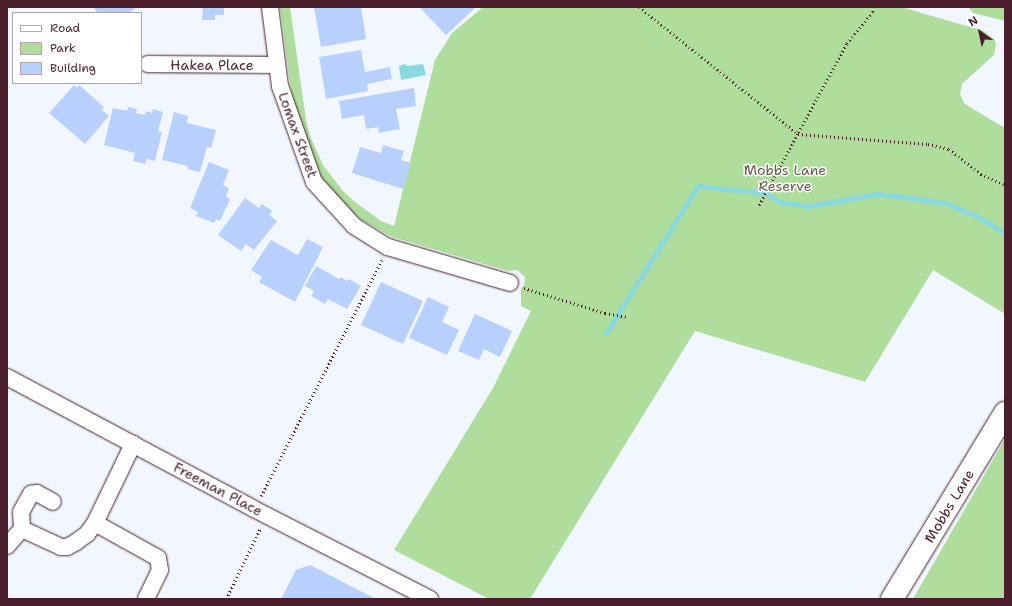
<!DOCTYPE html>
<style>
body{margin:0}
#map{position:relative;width:1012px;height:606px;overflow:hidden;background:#f1f6ff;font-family:"Shantell Sans",sans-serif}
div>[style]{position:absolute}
.green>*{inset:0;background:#aedd9c}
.water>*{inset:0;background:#88d9e0}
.stream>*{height:5px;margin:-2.5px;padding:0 2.5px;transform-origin:2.5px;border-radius:2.5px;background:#88d9e0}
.building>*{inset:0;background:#b7d0fe}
.path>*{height:2.5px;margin-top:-1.25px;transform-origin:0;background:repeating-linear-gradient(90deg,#4a1f2b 0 1px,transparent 0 4px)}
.roads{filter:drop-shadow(0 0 1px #4a1f2b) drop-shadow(0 0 1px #4a1f2b)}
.street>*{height:16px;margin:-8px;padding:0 8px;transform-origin:8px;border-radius:8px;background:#fff}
.secondary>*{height:22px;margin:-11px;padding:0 11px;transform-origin:11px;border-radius:11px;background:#fff}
span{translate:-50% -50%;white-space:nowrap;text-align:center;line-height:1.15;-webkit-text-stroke:3px #fff;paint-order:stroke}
.street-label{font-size:14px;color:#4a1f2b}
.park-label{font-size:14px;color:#68584d}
.frame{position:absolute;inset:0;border:8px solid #4a1f2b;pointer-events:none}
.legend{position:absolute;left:12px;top:12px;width:130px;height:72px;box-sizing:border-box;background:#fff;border:1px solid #b7a5aa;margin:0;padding:5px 7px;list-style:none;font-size:12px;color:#4a1f2b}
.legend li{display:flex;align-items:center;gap:8px;height:20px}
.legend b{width:20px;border:1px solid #b7a5aa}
.north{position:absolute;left:960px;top:12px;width:40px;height:40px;-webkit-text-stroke:3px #fff;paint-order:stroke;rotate:327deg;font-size:11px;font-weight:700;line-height:16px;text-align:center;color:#4a1f2b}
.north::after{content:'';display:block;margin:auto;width:14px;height:18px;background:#4a1f2b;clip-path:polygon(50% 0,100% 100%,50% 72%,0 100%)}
</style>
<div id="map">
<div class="green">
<i style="clip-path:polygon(280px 7px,290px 7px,306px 120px,310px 136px,323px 165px,343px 191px,355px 202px,381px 221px,394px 226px,435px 60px,452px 33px,483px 7px,901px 7px,984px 31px,994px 39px,996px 44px,994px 55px,962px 84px,960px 94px,964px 103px,968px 106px,1005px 128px,1005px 314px,933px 270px,865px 382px,695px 331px,530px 599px,489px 599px,394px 550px,493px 388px,531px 311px,521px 306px,521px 288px,524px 285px,525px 277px,517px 270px,508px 271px,392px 237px,362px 220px,348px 209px,325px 184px,315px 170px,293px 105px)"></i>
<i style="clip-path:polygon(968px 7px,1005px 7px,1005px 21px,973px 13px)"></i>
<i style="clip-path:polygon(1005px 439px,1005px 599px,913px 599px)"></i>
</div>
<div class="water">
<i style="clip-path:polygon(405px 64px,407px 66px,423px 64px,426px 75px,401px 80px,399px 66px)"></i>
</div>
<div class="stream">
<i style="left:606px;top:333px;width:173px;rotate:-58deg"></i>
<i style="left:698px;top:186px;width:68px;rotate:5.9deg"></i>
<i style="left:766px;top:193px;width:17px;rotate:33deg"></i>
<i style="left:780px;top:202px;width:29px;rotate:8deg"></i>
<i style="left:809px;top:206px;width:68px;rotate:-10.2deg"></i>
<i style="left:876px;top:194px;width:38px;rotate:6deg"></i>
<i style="left:914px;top:198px;width:31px;rotate:9deg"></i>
<i style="left:945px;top:203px;width:32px;rotate:22deg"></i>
<i style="left:975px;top:215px;width:35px;rotate:31deg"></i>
</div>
<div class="building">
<i style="clip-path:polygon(93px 7px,137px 7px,129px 13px,98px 13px)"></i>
<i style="clip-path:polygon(203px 7px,224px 7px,224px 15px,215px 15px,215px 20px,202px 20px)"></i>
<i style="clip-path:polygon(314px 7px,361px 7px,366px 39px,321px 47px)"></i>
<i style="clip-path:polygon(423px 7px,476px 7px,446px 35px,421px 9px)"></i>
<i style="clip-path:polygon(361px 50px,365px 72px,390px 67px,392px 79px,367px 84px,368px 91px,326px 99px,319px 57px)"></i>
<i style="clip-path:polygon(74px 85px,77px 88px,79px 85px,104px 107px,102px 110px,109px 116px,85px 144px,49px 113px)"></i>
<i style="clip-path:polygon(414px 88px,416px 106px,396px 109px,400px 129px,379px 133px,378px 127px,366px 129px,364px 115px,342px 119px,339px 101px)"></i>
<i style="clip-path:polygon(128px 107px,137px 109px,136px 113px,145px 115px,146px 111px,152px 113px,153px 109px,163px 112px,158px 131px,162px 132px,155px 161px,147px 159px,145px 164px,133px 161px,135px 153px,104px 145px,113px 108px,127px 111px)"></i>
<i style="clip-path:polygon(174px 112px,188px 116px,187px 123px,216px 130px,211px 148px,207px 147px,200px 172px,187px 169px,188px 166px,162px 160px)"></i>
<i style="clip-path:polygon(383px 145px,404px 151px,401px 160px,411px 163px,403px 189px,352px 173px,360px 147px,381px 153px)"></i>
<i style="clip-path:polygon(209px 162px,229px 170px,223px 185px,229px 188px,226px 197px,230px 199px,220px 221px,216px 219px,214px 223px,196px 216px,198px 212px,190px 208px)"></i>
<i style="clip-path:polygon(245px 198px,259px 208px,262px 204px,272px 211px,269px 215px,277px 221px,254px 250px,246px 244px,241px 251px,218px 235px)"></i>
<i style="clip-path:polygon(307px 239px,323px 247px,295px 302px,259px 282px,262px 277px,251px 270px,271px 240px,298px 255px)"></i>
<i style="clip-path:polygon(316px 266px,339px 279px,340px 277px,347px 281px,349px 279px,361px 286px,347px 309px,328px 299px,325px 304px,311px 296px,314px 291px,305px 286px)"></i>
<i style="clip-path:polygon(381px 282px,423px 301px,403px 344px,361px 325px)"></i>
<i style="clip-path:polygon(428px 297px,449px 307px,442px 322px,459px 330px,447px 355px,409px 338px)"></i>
<i style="clip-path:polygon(475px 314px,512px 331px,500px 357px,484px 349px,479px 360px,458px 351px)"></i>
<i style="clip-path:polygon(310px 565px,376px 599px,281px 599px,296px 570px)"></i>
</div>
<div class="path">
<i style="left:639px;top:7px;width:203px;rotate:38.6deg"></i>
<i style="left:798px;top:134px;width:82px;rotate:118.4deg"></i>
<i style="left:874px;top:7px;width:5px;rotate:101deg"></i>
<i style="left:873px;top:12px;width:41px;rotate:129.1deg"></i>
<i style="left:847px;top:44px;width:102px;rotate:118.6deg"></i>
<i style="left:798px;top:134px;width:130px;rotate:4.4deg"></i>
<i style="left:928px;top:144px;width:22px;rotate:13deg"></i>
<i style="left:949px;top:149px;width:41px;rotate:38deg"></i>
<i style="left:981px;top:174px;width:26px;rotate:25deg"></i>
<i style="left:524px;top:288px;width:85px;rotate:17.2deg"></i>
<i style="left:605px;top:313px;width:23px;rotate:10deg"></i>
<i style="left:261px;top:496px;width:265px;rotate:-62.9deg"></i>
<i style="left:226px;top:599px;width:78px;rotate:-64.1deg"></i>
</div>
<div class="roads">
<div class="street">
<i style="left:270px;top:7px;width:80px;rotate:82.8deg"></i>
<i style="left:280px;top:86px;width:102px;rotate:70.5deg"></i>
<i style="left:314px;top:182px;width:59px;rotate:47.7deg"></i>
<i style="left:354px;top:226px;width:40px;rotate:32deg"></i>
<i style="left:388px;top:247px;width:127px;rotate:16.4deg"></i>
<i style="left:148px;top:64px;width:128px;rotate:0.4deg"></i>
<i style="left:7px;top:377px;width:280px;rotate:28.1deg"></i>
<i style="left:254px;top:509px;width:198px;rotate:27.1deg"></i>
<i style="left:95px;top:523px;width:72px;rotate:29.1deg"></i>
<i style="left:158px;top:558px;width:12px;rotate:81deg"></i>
<i style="left:160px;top:570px;width:32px;rotate:116deg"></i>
<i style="left:22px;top:529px;width:43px;rotate:24.8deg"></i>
<i style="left:61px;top:547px;width:6px"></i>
<i style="left:67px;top:547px;width:10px;rotate:-29deg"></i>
<i style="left:76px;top:542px;width:14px;rotate:-36deg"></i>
<i style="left:87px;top:534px;width:14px;rotate:-54deg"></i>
<i style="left:95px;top:523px;width:88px;rotate:-64.3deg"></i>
<i style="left:7px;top:546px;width:23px;rotate:-49deg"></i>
<i style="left:22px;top:529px;width:17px;rotate:-93deg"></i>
<i style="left:21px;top:512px;width:21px;rotate:-61deg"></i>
<i style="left:31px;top:494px;width:6px;rotate:-9deg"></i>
<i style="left:37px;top:493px;width:18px;rotate:29deg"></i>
</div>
<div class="secondary">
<i style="left:892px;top:599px;width:218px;rotate:-58.7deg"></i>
</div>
</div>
<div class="street-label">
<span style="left:212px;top:65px">Hakea Place</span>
<span style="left:298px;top:135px;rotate:70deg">Lomax Street</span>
<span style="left:218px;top:489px;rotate:28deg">Freeman Place</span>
<span style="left:949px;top:506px;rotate:-59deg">Mobbs Lane</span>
</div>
<div class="park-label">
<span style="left:785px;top:178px">Mobbs Lane<br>Reserve</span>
</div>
<div class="frame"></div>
<ul class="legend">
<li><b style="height:5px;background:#fff"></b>Road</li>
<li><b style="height:11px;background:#aedd9c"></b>Park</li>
<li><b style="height:11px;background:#b7d0fe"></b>Building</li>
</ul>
<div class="north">N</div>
</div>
